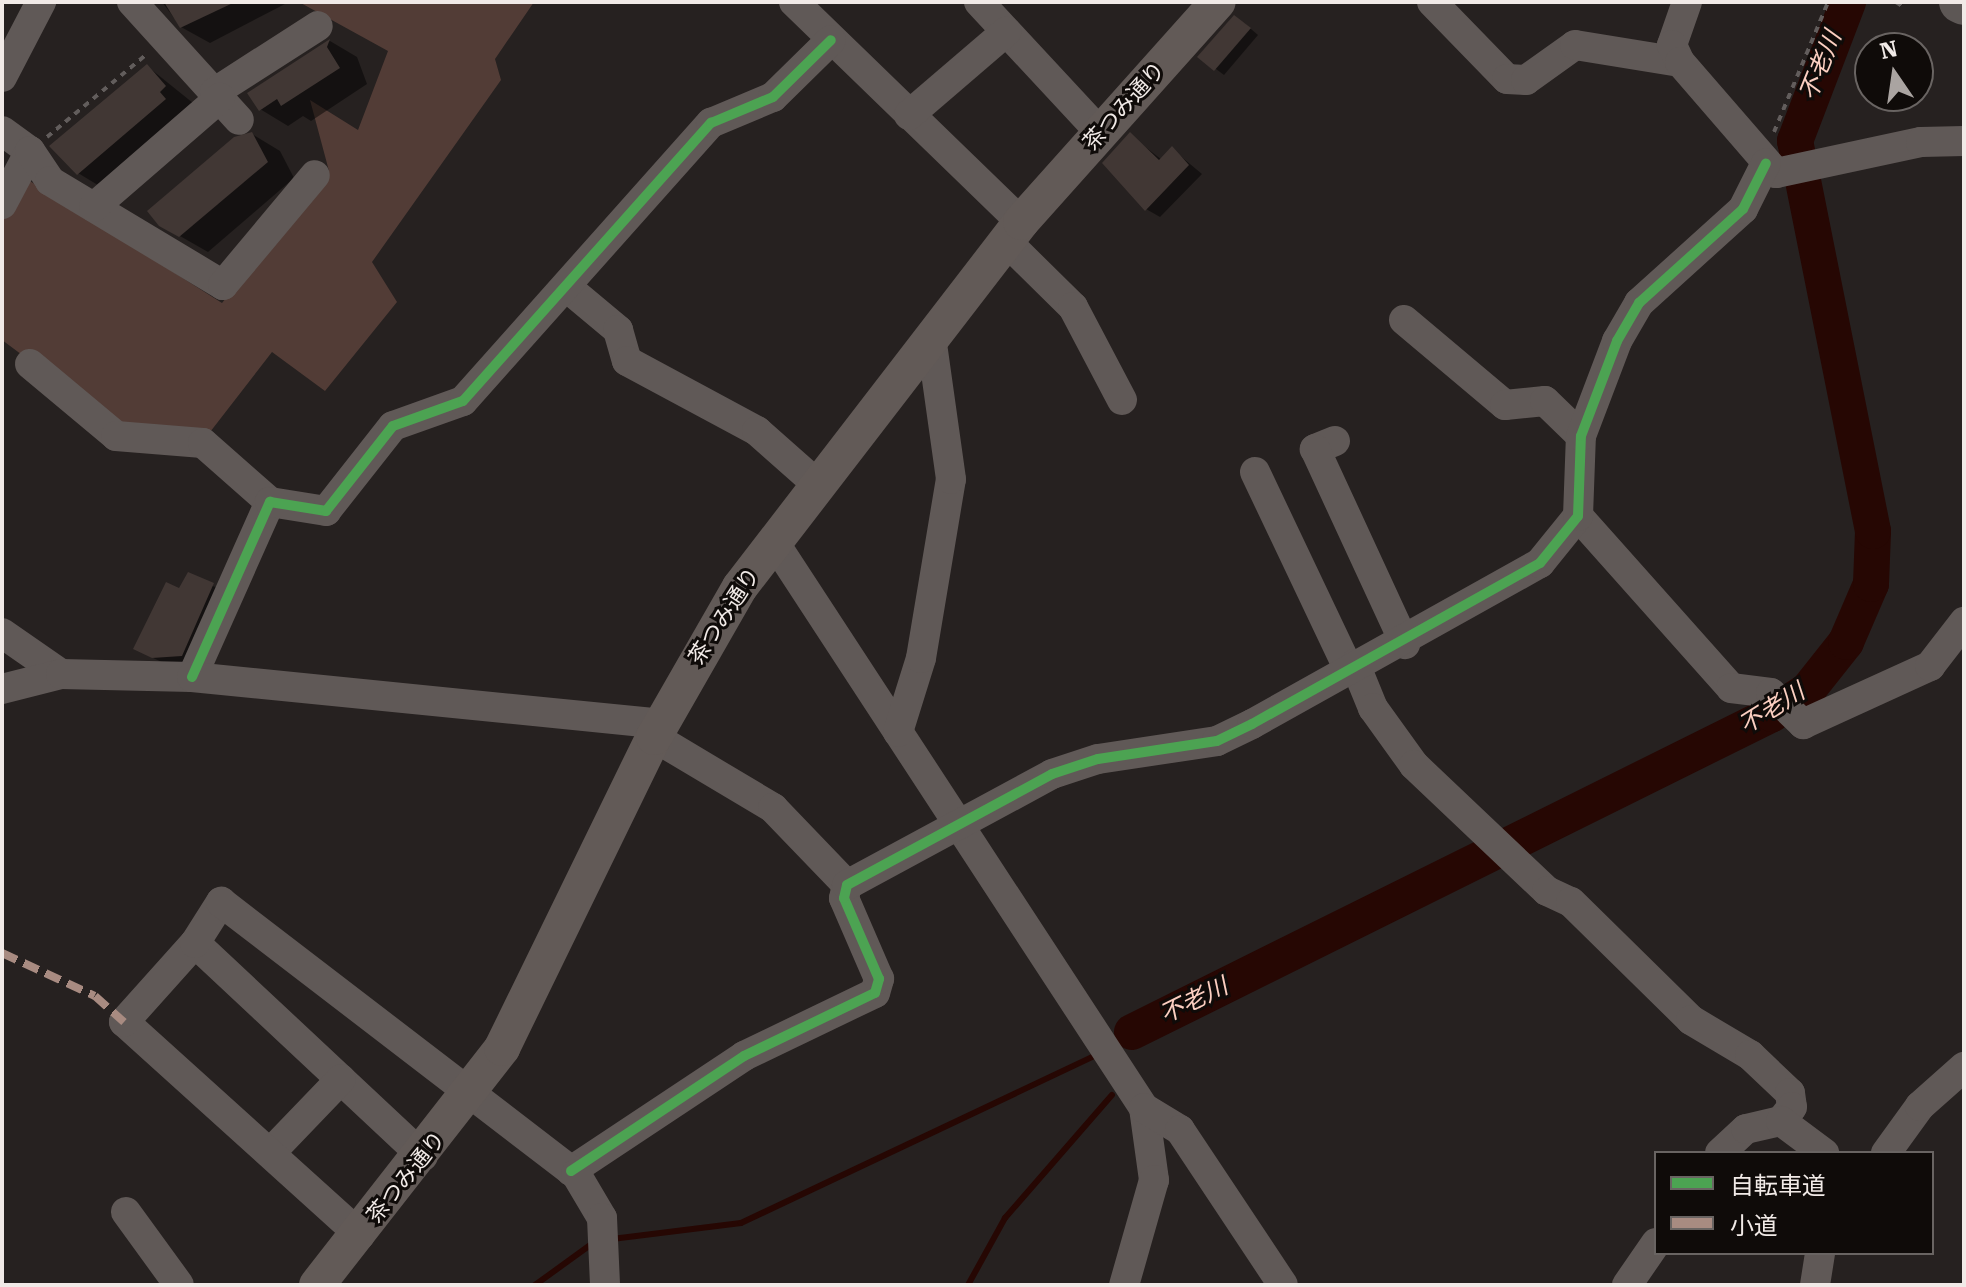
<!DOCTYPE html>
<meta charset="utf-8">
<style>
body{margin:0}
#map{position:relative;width:1966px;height:1287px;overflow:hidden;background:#262120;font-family:"Roboto Serif","Noto Sans JP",serif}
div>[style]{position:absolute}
.green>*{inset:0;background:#523c36}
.shadow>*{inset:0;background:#0007}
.stream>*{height:6px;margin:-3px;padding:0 3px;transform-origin:3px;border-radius:3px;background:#260703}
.river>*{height:36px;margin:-18px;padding:0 18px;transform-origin:18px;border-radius:18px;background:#260703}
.building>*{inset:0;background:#413734}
.path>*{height:4px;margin-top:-2px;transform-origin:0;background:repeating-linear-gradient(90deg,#625d5c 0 6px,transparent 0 12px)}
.minor>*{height:30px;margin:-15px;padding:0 15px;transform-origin:15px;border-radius:15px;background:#605957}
.major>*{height:36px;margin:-18px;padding:0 18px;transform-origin:18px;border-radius:18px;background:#625a57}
.highway>*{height:42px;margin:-21px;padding:0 21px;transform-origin:21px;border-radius:21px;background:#5d5755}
.quiet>*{height:8px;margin-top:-4px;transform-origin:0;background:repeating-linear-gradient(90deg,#a88b81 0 16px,transparent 0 24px)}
.cycleway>*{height:10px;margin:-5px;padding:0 5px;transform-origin:5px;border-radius:5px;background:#4ca352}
span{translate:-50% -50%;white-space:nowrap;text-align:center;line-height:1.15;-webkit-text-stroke:6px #0f0b09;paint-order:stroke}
.street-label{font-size:22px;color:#f1eae7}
.water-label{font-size:24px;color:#fccfc1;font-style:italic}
.frame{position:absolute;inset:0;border:4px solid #f1eae7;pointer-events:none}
.legend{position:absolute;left:1654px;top:1151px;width:280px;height:104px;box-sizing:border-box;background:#0f0b09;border:2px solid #696462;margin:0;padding:10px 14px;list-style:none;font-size:24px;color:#f1eae7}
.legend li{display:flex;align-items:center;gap:16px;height:40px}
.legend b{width:40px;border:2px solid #696462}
.north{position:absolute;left:1854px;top:32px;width:80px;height:80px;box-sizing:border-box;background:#0f0b09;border:2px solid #696462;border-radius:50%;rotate:347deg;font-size:22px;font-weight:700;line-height:32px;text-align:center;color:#f1eae7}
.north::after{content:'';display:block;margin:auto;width:28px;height:36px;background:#aaa4a1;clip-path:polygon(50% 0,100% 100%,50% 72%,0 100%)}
</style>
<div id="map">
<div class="green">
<i style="clip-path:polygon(299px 2px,534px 2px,495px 59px,501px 80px,372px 262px,397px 302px,325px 391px,272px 352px,207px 436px,123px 430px,2px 340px,2px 214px,22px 176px,222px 303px,329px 171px,310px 100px,358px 130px,388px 51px)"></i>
</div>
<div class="shadow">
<i style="clip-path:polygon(162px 2px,284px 2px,285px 4px,210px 43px,181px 27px)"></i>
<i style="clip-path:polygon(1244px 23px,1258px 35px,1224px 75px,1200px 57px)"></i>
<i style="clip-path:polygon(330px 41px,357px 57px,367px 84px,311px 121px,303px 116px,288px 126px,260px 109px,250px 93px)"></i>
<i style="clip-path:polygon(147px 66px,193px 103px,106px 190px,78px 173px)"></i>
<i style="clip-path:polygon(252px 134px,280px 151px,294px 178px,208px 252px,180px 236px)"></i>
<i style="clip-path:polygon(1130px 135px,1162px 160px,1172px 149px,1202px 174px,1160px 217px,1146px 209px)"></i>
<i style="clip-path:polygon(189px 574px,227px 593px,196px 663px,168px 665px,149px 656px)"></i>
</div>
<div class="stream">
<i style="left:612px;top:1239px;width:130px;rotate:-7.1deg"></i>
<i style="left:741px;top:1223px;width:391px;rotate:-25.3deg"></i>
<i style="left:535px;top:1285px;width:72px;rotate:-35.9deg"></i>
<i style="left:968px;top:1285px;width:77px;rotate:-61.1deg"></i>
<i style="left:1005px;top:1218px;width:163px;rotate:-49deg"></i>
</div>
<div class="river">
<i style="left:1132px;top:1032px;width:715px;rotate:-26.42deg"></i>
<i style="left:1772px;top:714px;width:43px;rotate:-33.7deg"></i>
<i style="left:1808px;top:690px;width:61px;rotate:-51.6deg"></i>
<i style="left:1846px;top:642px;width:63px;rotate:-66.7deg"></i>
<i style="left:1871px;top:584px;width:53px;rotate:-87.8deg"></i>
<i style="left:1873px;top:531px;width:398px;rotate:-101.3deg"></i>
<i style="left:1795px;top:141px;width:149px;rotate:-69.1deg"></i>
</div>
<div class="building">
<i style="clip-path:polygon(164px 2px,235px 2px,180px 28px)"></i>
<i style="clip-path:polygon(1234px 15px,1251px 28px,1214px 71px,1197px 57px)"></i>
<i style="clip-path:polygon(330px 39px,327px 47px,340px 68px,281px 106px,277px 99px,259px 111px,247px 93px)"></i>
<i style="clip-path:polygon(147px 64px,166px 86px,160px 92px,166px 99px,77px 175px,49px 146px)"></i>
<i style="clip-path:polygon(252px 132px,268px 162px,179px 237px,159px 226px,147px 211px,234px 137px)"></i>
<i style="clip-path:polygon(1130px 132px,1159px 160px,1172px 146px,1189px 165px,1145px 211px,1102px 163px)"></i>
<i style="clip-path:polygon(188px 572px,214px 583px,182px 656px,152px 658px,133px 649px,166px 582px,179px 588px)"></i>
</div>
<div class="path">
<i style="left:1896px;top:2px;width:7px;rotate:34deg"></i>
<i style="left:1774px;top:132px;width:141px;rotate:-67.4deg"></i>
<i style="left:47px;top:137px;width:131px;rotate:-39.7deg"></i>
</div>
<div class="minor">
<i style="left:132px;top:2px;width:159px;rotate:47.8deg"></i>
<i style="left:794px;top:2px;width:316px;rotate:44.1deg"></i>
<i style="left:979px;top:2px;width:178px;rotate:47.1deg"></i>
<i style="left:1432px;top:2px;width:107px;rotate:45.8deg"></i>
<i style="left:1507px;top:79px;width:19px;rotate:3deg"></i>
<i style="left:1526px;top:80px;width:60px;rotate:-35.5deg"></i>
<i style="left:1575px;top:45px;width:106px;rotate:9.2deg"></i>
<i style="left:1687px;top:2px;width:46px;rotate:109.2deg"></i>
<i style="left:1672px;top:45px;width:19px;rotate:65deg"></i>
<i style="left:1680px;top:62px;width:147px;rotate:49.1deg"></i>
<i style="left:1776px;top:173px;width:148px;rotate:-12.1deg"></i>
<i style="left:1921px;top:142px;width:43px;rotate:-1.3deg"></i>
<i style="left:2px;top:77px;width:85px;rotate:-62.5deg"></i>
<i style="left:215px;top:92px;width:122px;rotate:-32.7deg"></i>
<i style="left:909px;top:115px;width:128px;rotate:-40.6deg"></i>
<i style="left:2px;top:131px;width:34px;rotate:36deg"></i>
<i style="left:30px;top:151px;width:60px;rotate:117.8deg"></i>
<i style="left:30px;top:151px;width:36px;rotate:56deg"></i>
<i style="left:50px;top:181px;width:202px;rotate:31deg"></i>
<i style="left:223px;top:285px;width:143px;rotate:-50.1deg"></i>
<i style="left:94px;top:207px;width:167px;rotate:-40.9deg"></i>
<i style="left:1006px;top:241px;width:94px;rotate:44.6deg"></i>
<i style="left:1073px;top:307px;width:105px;rotate:62.2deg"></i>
<i style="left:569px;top:289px;width:64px;rotate:39.9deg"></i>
<i style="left:618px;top:330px;width:32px;rotate:74deg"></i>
<i style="left:627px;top:361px;width:148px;rotate:28.3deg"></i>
<i style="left:757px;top:431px;width:80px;rotate:41.5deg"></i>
<i style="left:1404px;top:320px;width:132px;rotate:40.1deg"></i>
<i style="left:1505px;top:405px;width:40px;rotate:-5.7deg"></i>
<i style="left:1545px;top:401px;width:50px;rotate:44.2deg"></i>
<i style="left:30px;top:364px;width:112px;rotate:39.9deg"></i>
<i style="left:116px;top:436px;width:87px;rotate:4.6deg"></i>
<i style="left:203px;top:443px;width:89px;rotate:41.4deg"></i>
<i style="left:1335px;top:441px;width:22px;rotate:158deg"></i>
<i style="left:1315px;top:449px;width:215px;rotate:65.2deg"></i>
<i style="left:1255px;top:472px;width:217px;rotate:64.6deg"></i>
<i style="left:1578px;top:516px;width:230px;rotate:48.3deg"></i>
<i style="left:1731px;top:688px;width:40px;rotate:7.1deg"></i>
<i style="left:1771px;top:693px;width:45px;rotate:44.1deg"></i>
<i style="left:1803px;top:724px;width:140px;rotate:-24.5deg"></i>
<i style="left:1930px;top:666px;width:56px;rotate:-52.3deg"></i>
<i style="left:774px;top:542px;width:676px;rotate:56.83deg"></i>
<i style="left:1144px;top:1108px;width:73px;rotate:82.1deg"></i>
<i style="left:1154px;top:1180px;width:109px;rotate:105.9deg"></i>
<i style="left:2px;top:633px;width:72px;rotate:34.8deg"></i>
<i style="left:1355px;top:664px;width:48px;rotate:67.8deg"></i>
<i style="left:1373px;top:708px;width:70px;rotate:54.3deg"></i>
<i style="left:1414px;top:765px;width:183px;rotate:43.5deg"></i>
<i style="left:1547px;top:891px;width:26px;rotate:25deg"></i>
<i style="left:1571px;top:902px;width:168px;rotate:44.5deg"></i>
<i style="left:1691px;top:1020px;width:69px;rotate:30.7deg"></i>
<i style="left:1750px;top:1055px;width:55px;rotate:43.5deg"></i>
<i style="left:1790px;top:1093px;width:14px;rotate:82deg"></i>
<i style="left:1792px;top:1107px;width:18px;rotate:128deg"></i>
<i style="left:192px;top:677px;width:192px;rotate:-66deg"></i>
<i style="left:270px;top:502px;width:57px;rotate:9.1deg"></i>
<i style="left:326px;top:511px;width:108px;rotate:-51.8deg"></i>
<i style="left:393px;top:426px;width:74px;rotate:-19.7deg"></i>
<i style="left:463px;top:401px;width:373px;rotate:-48.3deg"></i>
<i style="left:711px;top:123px;width:67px;rotate:-22.8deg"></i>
<i style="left:773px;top:97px;width:81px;rotate:-44.5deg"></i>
<i style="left:2px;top:689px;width:61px;rotate:-14.3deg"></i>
<i style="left:61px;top:674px;width:131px;rotate:1.3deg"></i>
<i style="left:192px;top:677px;width:471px;rotate:5.7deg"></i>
<i style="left:898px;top:732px;width:77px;rotate:-72.7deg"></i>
<i style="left:921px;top:658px;width:181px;rotate:-80.5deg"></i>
<i style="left:951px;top:479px;width:143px;rotate:-98deg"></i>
<i style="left:654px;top:737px;width:139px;rotate:30.8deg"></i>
<i style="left:773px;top:808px;width:107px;rotate:46.1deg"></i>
<i style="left:195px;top:943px;width:312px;rotate:43.1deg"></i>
<i style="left:1144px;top:1108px;width:42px;rotate:31.4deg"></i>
<i style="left:1180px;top:1130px;width:186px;rotate:56.4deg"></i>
<i style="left:273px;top:1150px;width:98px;rotate:-46.2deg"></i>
<i style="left:1720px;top:1153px;width:35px;rotate:-43deg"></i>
<i style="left:1746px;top:1129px;width:36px;rotate:-13deg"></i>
<i style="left:1781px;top:1121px;width:54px;rotate:36.7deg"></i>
<i style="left:1886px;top:1153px;width:58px;rotate:-54.1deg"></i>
<i style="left:1920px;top:1106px;width:59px;rotate:-41.6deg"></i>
<i style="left:571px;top:1171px;width:208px;rotate:-33.6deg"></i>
<i style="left:744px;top:1056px;width:145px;rotate:-25.7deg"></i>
<i style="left:875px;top:993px;width:15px;rotate:-74deg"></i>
<i style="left:879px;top:979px;width:88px;rotate:-113.4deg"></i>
<i style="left:844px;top:898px;width:13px;rotate:-77deg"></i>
<i style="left:847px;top:885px;width:233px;rotate:-28.4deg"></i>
<i style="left:1052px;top:774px;width:48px;rotate:-18.1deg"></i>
<i style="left:1098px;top:759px;width:120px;rotate:-8.6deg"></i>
<i style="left:1217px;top:741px;width:39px;rotate:-26deg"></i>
<i style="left:1252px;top:724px;width:330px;rotate:-29.2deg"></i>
<i style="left:1540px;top:563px;width:60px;rotate:-51deg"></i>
<i style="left:1578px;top:516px;width:80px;rotate:-87.9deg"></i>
<i style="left:1581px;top:436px;width:102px;rotate:-69.2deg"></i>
<i style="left:1617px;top:341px;width:44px;rotate:-59.9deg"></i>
<i style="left:1639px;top:303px;width:140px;rotate:-42.1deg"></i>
<i style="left:1743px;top:209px;width:51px;rotate:-63.4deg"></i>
<i style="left:126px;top:1212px;width:90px;rotate:54deg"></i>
<i style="left:360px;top:1235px;width:318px;rotate:-137.9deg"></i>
<i style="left:124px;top:1022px;width:106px;rotate:-48.1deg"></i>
<i style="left:195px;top:943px;width:49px;rotate:-57.6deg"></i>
<i style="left:221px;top:902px;width:447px;rotate:37.5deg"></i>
<i style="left:576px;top:1174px;width:51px;rotate:59.4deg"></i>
<i style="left:602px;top:1218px;width:67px;rotate:87.4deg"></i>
<i style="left:1627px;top:1285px;width:51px;rotate:-55.4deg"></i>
<i style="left:1815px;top:1285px;width:32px;rotate:-81deg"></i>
</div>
<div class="major">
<i style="left:317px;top:1285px;width:301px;rotate:-52deg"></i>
<i style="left:502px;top:1048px;width:346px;rotate:-64deg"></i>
<i style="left:654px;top:737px;width:173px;rotate:-60.2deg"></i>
<i style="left:740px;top:587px;width:461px;rotate:-52.4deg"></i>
<i style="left:1021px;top:222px;width:295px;rotate:-48.2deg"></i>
</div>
<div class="highway">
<i style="left:1960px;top:2px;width:4px;rotate:27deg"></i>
</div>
<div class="quiet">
<i style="left:2px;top:953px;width:102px;rotate:24.8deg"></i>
<i style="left:95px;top:996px;width:39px;rotate:42deg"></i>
</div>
<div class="cycleway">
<i style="left:192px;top:677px;width:192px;rotate:-66deg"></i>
<i style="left:270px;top:502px;width:57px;rotate:9.1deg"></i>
<i style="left:326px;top:511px;width:108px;rotate:-51.8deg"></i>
<i style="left:393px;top:426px;width:74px;rotate:-19.7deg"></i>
<i style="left:463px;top:401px;width:373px;rotate:-48.3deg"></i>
<i style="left:711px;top:123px;width:67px;rotate:-22.8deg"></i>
<i style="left:773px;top:97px;width:81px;rotate:-44.5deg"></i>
<i style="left:571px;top:1171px;width:208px;rotate:-33.6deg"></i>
<i style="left:744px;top:1056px;width:145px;rotate:-25.7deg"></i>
<i style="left:875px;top:993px;width:15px;rotate:-74deg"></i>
<i style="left:879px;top:979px;width:88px;rotate:-113.4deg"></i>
<i style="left:844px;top:898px;width:13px;rotate:-77deg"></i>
<i style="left:847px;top:885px;width:233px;rotate:-28.4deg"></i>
<i style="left:1052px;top:774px;width:48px;rotate:-18.1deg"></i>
<i style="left:1098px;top:759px;width:120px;rotate:-8.6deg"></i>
<i style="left:1217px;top:741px;width:39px;rotate:-26deg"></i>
<i style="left:1252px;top:724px;width:330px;rotate:-29.2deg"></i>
<i style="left:1540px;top:563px;width:60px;rotate:-51deg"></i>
<i style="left:1578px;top:516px;width:80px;rotate:-87.9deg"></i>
<i style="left:1581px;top:436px;width:102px;rotate:-69.2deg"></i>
<i style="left:1617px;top:341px;width:44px;rotate:-59.9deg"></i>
<i style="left:1639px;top:303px;width:140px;rotate:-42.1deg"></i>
<i style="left:1743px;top:209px;width:51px;rotate:-63.4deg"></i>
</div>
<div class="street-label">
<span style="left:1124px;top:106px;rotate:-48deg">茶つみ通り</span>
<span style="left:724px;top:616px;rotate:-57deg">茶つみ通り</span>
<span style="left:406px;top:1177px;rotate:-51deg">茶つみ通り</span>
</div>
<div class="water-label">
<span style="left:1821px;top:66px;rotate:-68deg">不老川</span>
<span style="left:1772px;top:709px;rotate:-32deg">不老川</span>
<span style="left:1194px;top:1001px;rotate:-26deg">不老川</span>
</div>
<div class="frame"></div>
<ul class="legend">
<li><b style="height:10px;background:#4ca352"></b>自転車道</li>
<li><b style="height:10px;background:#a88b81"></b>小道</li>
</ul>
<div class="north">N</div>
</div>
